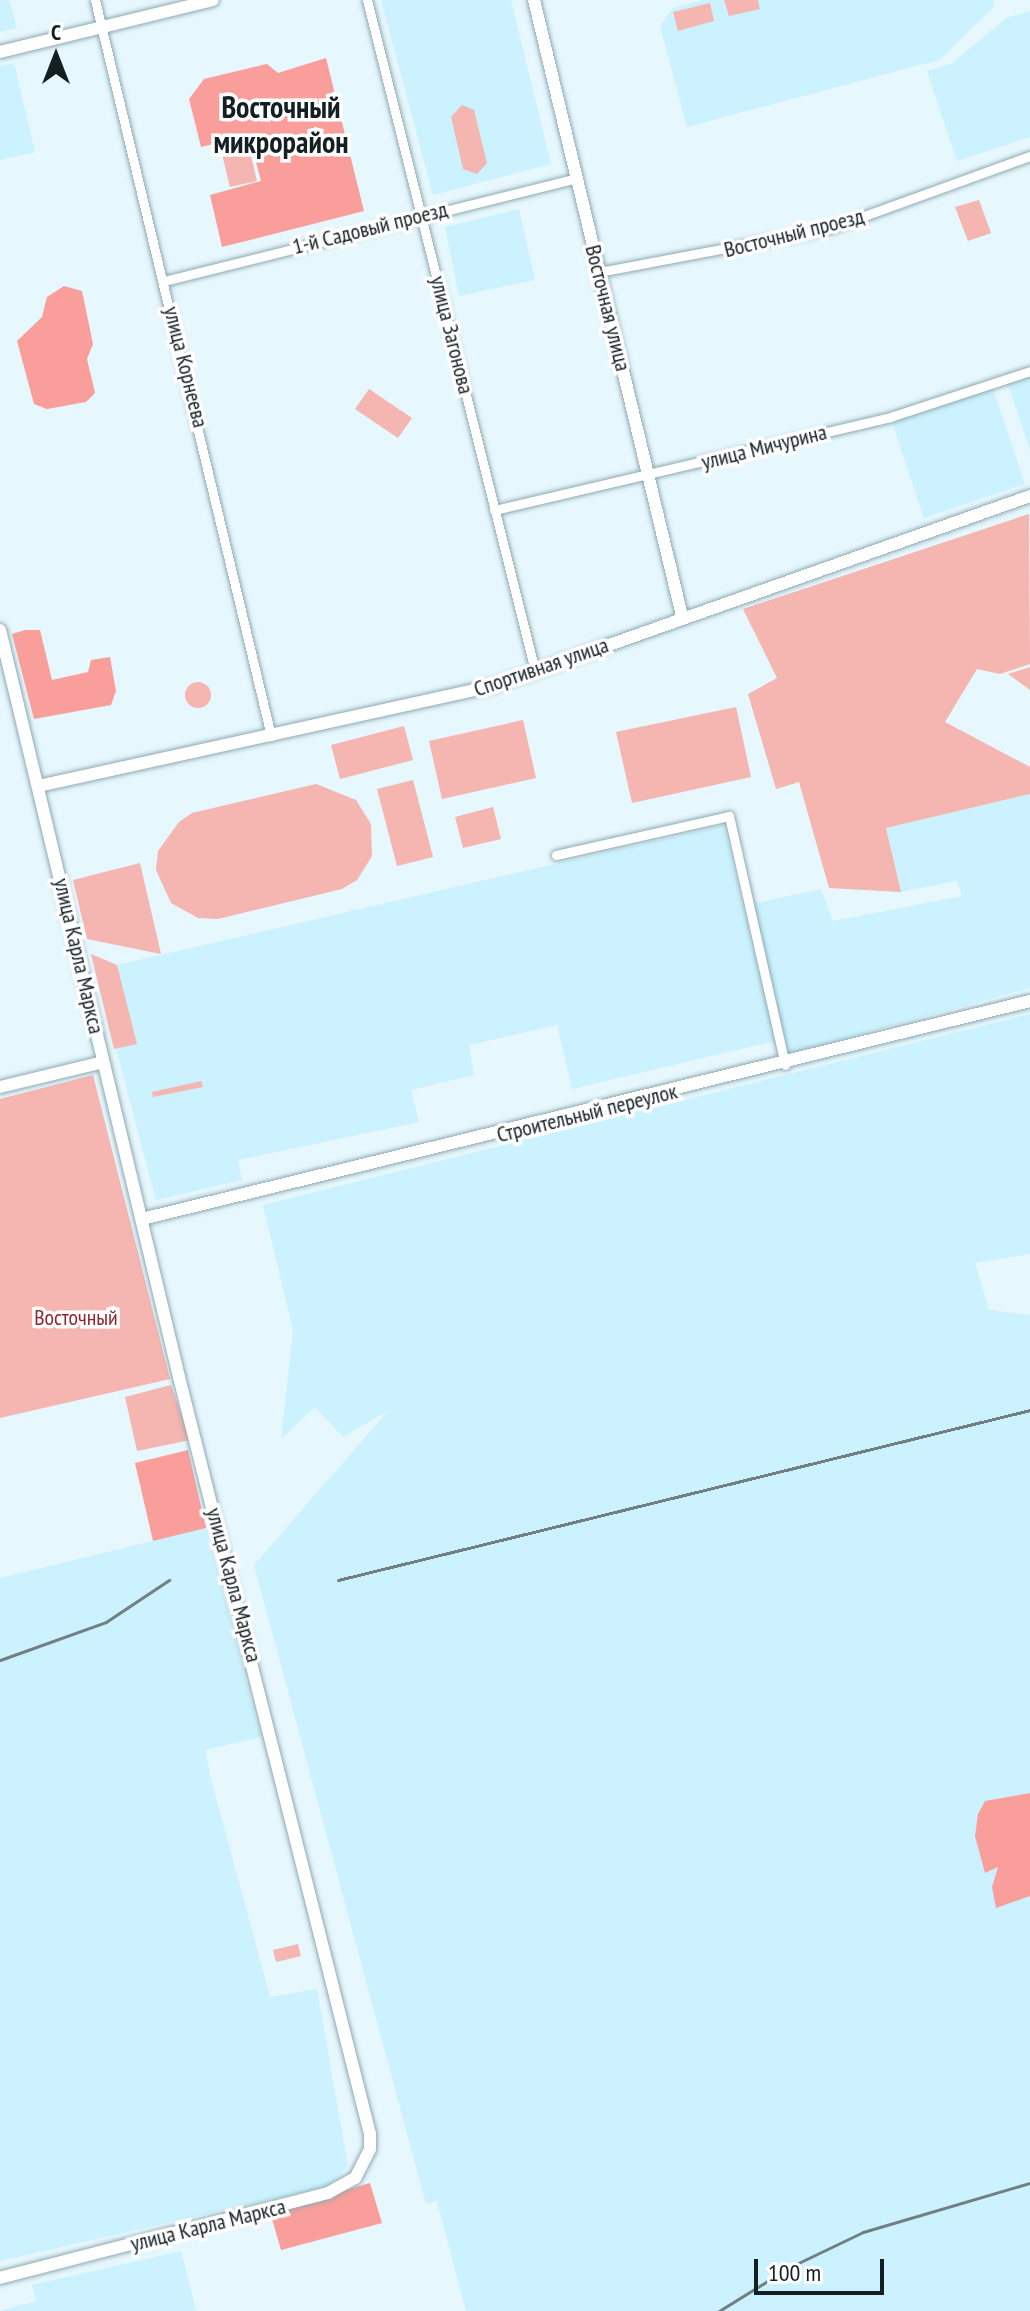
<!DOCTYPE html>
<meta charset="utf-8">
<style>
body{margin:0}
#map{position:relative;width:1030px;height:2311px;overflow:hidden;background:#e6f7fd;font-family:"PT Sans Narrow",sans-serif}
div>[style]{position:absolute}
.built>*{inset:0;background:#cbf2fe}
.green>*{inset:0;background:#f5b5b1}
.round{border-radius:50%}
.forest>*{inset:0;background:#f99e9a}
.roads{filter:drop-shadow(0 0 2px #8eaab2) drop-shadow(0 0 2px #8eaab2)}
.street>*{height:9px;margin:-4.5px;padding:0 4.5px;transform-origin:4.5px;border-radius:4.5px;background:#fff}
.secondary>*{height:12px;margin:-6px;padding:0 6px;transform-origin:6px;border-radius:6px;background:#fff}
.rail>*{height:3px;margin:-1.5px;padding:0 1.5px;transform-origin:1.5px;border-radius:1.5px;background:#717f83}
span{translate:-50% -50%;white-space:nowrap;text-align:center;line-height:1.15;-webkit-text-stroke:7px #fff;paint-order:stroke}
.street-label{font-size:22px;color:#141f22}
.park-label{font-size:22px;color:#8e262b}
.district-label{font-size:30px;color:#141f22;font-weight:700}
.north{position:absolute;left:16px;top:16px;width:80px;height:80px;-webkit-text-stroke:6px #fff;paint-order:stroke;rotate:0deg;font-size:22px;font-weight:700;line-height:32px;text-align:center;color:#141f22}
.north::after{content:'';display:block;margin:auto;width:28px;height:36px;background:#141f22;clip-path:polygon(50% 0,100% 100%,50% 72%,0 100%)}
.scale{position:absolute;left:754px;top:2259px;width:130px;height:36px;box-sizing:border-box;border:4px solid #141f22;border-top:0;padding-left:10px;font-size:24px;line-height:28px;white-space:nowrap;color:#141f22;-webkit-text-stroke:6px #fff;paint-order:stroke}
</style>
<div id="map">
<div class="built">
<i style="clip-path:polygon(0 0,9px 0,17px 28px,0 32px)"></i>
<i style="clip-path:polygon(381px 0,511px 0,551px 164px,433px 195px)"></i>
<i style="clip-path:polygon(704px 0,993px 0,994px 7px,939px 60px,687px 127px,660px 26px,673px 8px)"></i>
<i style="clip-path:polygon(1030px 11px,1030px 137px,957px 161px,927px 71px,951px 64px,1006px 18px)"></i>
<i style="clip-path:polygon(14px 63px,35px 152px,0 160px,0 66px)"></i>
<i style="clip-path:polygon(519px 209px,535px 280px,459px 296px,445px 227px)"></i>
<i style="clip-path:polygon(1030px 373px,1030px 450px,1007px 381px)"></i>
<i style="clip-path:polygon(992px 386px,1025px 484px,924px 518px,891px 419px)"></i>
<i style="clip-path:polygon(1030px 794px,1030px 988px,788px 1054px,752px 904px,821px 889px,833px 921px,962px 896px,957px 881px,901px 892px,886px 828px)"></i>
<i style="clip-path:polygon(724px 825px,775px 1041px,572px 1089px,557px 1025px,469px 1045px,474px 1075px,411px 1090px,419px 1122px,238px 1160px,242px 1180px,156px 1200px,91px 954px,117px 965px)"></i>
<i style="clip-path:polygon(1030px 1014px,1030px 1254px,975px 1263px,989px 1310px,1030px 1315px,1030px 2311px,466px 2311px,437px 2201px,426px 2204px,254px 1565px,389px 1410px,343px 1437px,315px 1407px,281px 1439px,293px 1330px,263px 1205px)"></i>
<i style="clip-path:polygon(206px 1528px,261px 1737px,205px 1750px,212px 1783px,270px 1997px,317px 1989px,348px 2166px,328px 2186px,0 2261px,0 1578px)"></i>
<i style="clip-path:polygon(181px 2251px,196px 2311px,0 2311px,36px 2301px,32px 2285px)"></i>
</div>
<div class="green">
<i style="clip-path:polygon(724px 0,758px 0,760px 9px,729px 16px)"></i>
<i style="clip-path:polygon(710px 3px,714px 21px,678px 31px,673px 12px)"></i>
<i style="clip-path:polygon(462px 105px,474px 110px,487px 163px,477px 174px,463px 169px,451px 117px)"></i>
<i style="clip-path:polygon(248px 143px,257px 181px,230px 187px,221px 150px)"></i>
<i style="clip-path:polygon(979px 200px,991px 233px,968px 241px,955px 207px)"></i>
<i style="clip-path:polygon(369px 389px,412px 418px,398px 438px,355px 409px)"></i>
<i style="clip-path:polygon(1029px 514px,1030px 664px,1000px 674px,977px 669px,945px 722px,1030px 767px,1030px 794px,886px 828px,901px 892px,829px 888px,799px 782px,776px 789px,748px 694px,777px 678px,743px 609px)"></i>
<i style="clip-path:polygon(1030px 667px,1030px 690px,1008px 674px)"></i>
<i class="round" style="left:185px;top:682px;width:26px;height:26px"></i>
<i style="clip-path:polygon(736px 707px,751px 777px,632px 803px,616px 732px)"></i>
<i style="clip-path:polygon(523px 720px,536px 778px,442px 799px,429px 741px)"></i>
<i style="clip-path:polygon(404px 726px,413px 760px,340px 779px,331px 745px)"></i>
<i style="clip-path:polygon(413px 780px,433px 857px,397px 866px,377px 789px)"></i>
<i style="clip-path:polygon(316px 784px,356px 800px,371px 824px,372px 856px,357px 880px,342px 889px,218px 919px,198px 918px,171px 903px,156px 870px,158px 851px,179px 822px,192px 813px)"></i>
<i style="clip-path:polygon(493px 807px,501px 839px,463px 848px,455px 817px)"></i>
<i style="clip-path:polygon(140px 863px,161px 954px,87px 939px,73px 880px)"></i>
<i style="clip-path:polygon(91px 954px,117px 965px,137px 1044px,114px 1049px)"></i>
<i style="clip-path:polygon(93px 1075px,170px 1379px,0 1418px,0 1099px)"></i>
<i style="clip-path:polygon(201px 1081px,203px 1087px,153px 1097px,152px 1092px)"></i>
<i style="clip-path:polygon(171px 1385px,190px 1440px,137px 1451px,125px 1397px)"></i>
<i style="clip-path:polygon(298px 1944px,301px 1956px,276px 1962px,273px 1950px)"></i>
</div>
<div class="forest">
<i style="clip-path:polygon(326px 58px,364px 211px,222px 247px,210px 195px,261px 181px,249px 135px,201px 147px,189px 99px,204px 79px,267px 64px,278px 73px)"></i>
<i style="clip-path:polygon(64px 286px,82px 291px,93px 344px,87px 359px,95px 393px,86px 402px,47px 409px,34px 404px,17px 341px,42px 317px,47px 297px)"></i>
<i style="clip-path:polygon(25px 630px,40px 630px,52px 680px,88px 672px,91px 660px,110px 657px,116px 691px,111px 705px,34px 719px,12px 634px)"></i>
<i style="clip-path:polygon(188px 1450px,206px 1528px,153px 1541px,135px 1463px)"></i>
<i style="clip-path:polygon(1030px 1793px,1030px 1896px,996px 1908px,992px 1887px,998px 1867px,985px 1873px,975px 1836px,978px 1814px,985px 1801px)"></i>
<i style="clip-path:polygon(370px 2183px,382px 2223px,281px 2250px,270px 2212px)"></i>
</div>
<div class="roads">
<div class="street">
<i style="left:95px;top:0;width:757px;rotate:76.55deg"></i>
<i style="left:367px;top:0;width:692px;rotate:75.94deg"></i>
<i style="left:599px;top:272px;width:236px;rotate:-10.7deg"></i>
<i style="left:831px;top:228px;width:212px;rotate:-19.9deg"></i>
<i style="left:164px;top:281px;width:425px;rotate:-14deg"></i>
<i style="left:494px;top:510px;width:407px;rotate:-13.2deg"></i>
<i style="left:890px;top:417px;width:147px;rotate:-18.2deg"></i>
<i style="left:556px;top:855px;width:177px;rotate:-12.7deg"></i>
<i style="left:729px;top:816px;width:255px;rotate:77.3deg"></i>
</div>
<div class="secondary">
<i style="left:534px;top:0;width:634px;rotate:76.49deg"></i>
<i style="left:0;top:52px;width:219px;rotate:-13.7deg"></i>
<i style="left:0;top:630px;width:768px;rotate:76.52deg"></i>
<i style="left:179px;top:1377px;width:781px;rotate:75.84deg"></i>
<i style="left:370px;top:2134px;width:15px;rotate:90deg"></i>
<i style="left:370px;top:2149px;width:33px;rotate:117deg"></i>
<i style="left:355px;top:2178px;width:31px;rotate:151deg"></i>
<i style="left:328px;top:2193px;width:339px;rotate:165.5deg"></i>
<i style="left:38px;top:786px;width:466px;rotate:-12.4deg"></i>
<i style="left:493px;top:686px;width:570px;rotate:-19.48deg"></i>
<i style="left:0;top:1087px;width:106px;rotate:-13.6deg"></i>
<i style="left:142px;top:1219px;width:914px;rotate:-13.79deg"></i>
</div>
</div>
<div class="rail">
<i style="left:338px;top:1580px;width:713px;rotate:-13.8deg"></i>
<i style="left:0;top:1660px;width:113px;rotate:-19.7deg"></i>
<i style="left:106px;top:1622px;width:76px;rotate:-33.7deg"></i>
<i style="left:719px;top:2311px;width:84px;rotate:-31.8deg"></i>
<i style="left:790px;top:2267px;width:81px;rotate:-25.6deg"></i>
<i style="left:863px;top:2232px;width:174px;rotate:-16.4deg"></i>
</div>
<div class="street-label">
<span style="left:370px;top:228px;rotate:-14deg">1-й Садовый проезд</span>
<span style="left:794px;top:233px;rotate:-14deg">Восточный проезд</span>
<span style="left:608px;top:308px;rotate:76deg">Восточная улица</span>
<span style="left:452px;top:335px;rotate:76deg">улица Загонова</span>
<span style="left:186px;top:367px;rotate:76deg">улица Корнеева</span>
<span style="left:764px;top:447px;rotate:-14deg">улица Мичурина</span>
<span style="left:541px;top:667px;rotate:-19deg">Спортивная улица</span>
<span style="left:79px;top:956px;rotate:77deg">улица Карла Маркса</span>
<span style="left:587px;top:1113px;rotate:-14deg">Строительный переулок</span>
<span style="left:234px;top:1585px;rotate:75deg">улица Карла Маркса</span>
<span style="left:208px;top:2225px;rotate:-14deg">улица Карла Маркса</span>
</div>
<div class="park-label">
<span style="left:76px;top:1318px">Восточный</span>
</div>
<div class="district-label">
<span style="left:281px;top:124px">Восточный<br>микрорайон</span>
</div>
<div class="north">С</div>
<div class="scale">100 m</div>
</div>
